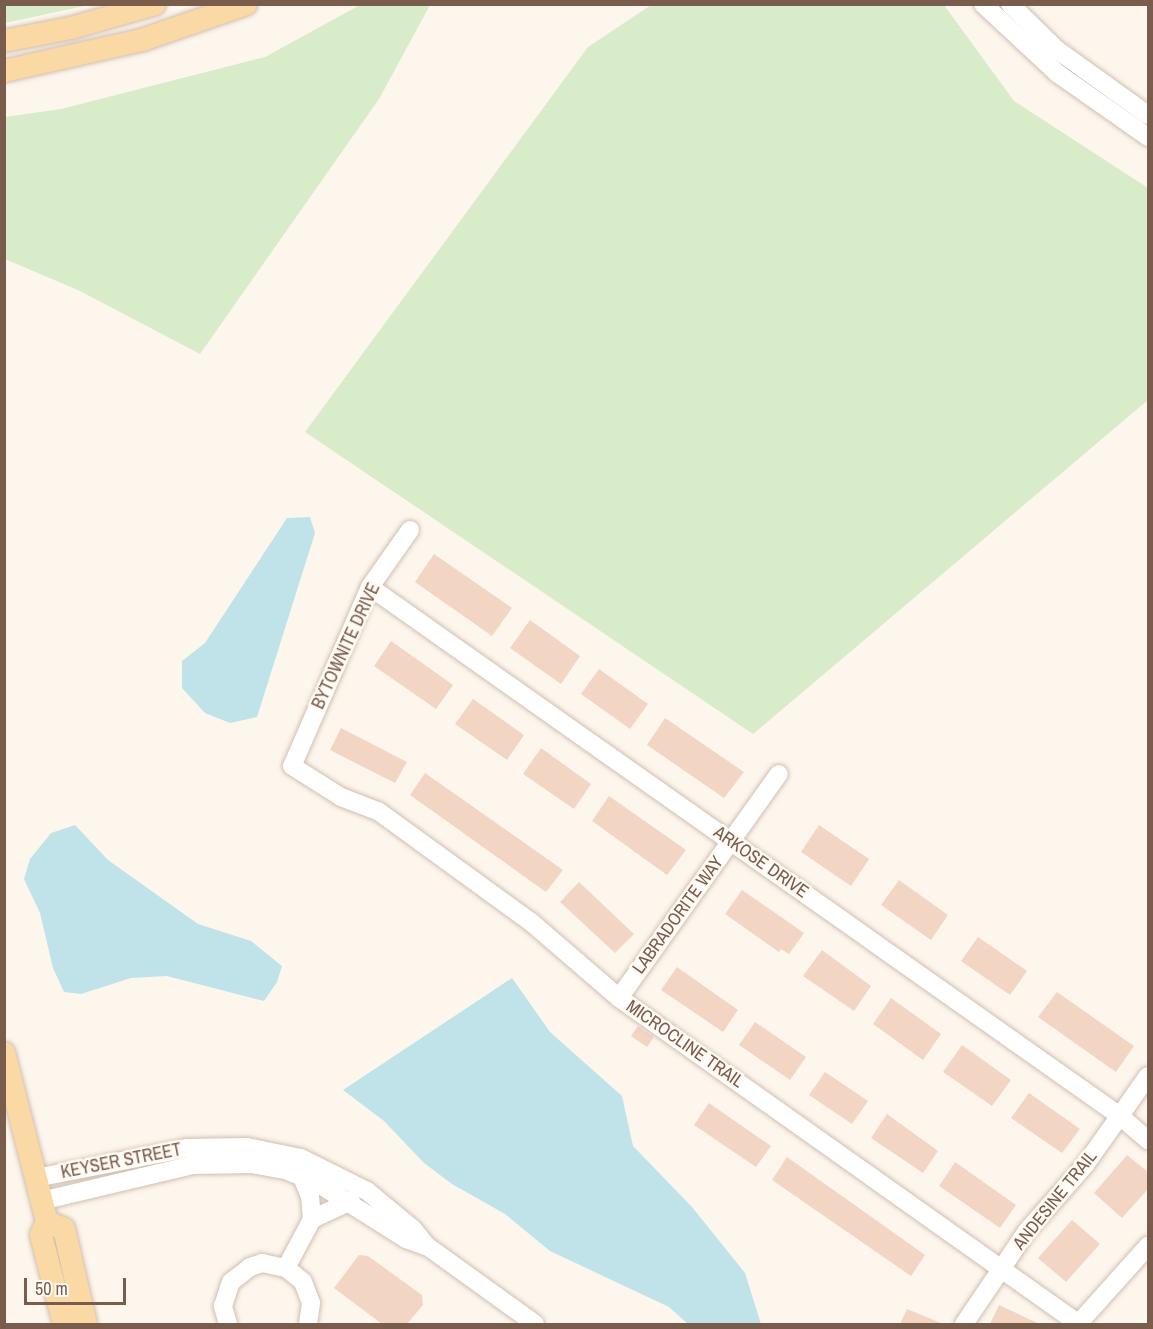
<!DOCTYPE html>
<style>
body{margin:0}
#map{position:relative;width:1153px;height:1329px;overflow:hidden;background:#fdf6ec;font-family:"Archivo Narrow",sans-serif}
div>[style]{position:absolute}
.green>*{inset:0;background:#d8ecc9}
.water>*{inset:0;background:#bfe3e8}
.building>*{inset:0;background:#f3d5c3}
.roads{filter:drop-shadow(0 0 2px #d1beb0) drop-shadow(0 0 2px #d1beb0)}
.minor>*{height:18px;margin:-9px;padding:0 9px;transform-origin:9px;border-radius:9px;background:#fff}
.major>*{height:22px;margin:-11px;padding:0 11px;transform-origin:11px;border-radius:11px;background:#fbd9a5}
span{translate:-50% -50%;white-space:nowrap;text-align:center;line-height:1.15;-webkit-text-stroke:5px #fffaf3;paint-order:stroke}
.street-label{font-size:18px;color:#7a5c4d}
.frame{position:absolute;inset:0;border:6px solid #7a5c4d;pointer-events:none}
.scale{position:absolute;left:24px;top:1278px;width:102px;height:27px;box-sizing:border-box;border:3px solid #7a5c4d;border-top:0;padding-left:8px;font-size:18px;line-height:21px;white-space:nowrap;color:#7a5c4d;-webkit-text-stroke:4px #fffaf3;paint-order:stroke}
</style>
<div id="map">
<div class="green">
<i style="clip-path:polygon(5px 4px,89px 4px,89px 5px,5px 23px)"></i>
<i style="clip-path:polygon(360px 5px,430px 5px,379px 99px,200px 354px,80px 291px,5px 259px,5px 117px,61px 109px,265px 57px)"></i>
<i style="clip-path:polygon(651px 5px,944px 5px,1014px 101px,1148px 188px,1148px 400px,753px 734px,305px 432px,588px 47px)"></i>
</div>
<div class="water">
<i style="clip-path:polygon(310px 517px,315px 533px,257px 717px,230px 723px,205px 713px,182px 688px,182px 661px,205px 643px,287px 518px)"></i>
<i style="clip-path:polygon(75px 825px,108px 860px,198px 924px,251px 941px,282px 966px,277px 982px,264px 1001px,167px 976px,131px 978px,81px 994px,64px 992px,53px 968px,40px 913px,24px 879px,30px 859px,51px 833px)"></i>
<i style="clip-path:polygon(512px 978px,550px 1032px,622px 1096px,633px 1146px,692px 1207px,745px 1273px,761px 1324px,688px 1324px,669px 1307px,550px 1251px,505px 1214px,452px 1184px,424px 1163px,384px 1121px,343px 1090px)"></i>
</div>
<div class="building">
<i style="clip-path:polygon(434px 554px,512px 608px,492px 636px,415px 582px)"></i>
<i style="clip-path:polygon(530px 620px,580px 656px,561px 684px,510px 648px)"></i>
<i style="clip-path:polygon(391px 641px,453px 685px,436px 709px,374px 666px)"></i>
<i style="clip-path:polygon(599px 669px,648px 704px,630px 729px,581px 694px)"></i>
<i style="clip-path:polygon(473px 699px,524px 735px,507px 760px,455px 724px)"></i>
<i style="clip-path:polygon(665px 718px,744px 772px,724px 798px,647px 745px)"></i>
<i style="clip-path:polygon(341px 728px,407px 762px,395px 783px,330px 750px)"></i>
<i style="clip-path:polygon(541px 748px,591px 784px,574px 809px,523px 774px)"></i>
<i style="clip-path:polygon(425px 773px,563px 870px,546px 892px,410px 795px)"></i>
<i style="clip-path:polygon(609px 796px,686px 850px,667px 875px,592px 821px)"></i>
<i style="clip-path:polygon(819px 825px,869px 859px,851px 886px,801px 852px)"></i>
<i style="clip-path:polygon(899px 880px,948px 915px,931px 940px,881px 905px)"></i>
<i style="clip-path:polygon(579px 882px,634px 934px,615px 953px,560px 902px)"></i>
<i style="clip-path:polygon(742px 890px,804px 933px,789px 954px,781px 949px,779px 952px,725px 914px)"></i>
<i style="clip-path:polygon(978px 937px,1027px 971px,1010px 995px,961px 961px)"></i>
<i style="clip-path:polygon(822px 950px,871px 986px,854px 1011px,803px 976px)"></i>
<i style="clip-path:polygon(677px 967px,738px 1010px,723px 1032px,661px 990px)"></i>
<i style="clip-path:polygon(1057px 992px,1134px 1046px,1116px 1072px,1038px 1017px)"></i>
<i style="clip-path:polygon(891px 998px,941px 1034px,923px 1060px,873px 1024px)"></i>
<i style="clip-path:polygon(755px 1022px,806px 1057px,790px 1080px,739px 1045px)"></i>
<i style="clip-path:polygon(638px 1026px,654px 1037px,647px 1047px,631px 1036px)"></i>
<i style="clip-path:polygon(962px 1045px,1011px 1080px,992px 1106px,943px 1072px)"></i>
<i style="clip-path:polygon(825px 1072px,868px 1101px,852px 1124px,809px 1095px)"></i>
<i style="clip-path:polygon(1029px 1093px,1080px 1129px,1062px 1153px,1011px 1118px)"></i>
<i style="clip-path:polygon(709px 1103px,771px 1146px,756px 1167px,694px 1125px)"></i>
<i style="clip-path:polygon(887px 1114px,938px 1151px,923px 1173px,871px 1138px)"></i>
<i style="clip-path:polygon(1127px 1155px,1149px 1173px,1149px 1188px,1122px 1218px,1094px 1193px)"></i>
<i style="clip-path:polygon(787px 1157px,925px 1255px,911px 1276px,772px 1180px)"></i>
<i style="clip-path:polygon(955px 1162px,1016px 1205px,1000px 1228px,939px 1186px)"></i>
<i style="clip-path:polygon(1072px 1220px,1100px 1244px,1066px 1282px,1038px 1258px)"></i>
<i style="clip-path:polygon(359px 1255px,368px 1256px,422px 1295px,423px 1305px,407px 1324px,382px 1324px,334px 1288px)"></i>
<i style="clip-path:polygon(999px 1305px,1040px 1324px,990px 1324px)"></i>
<i style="clip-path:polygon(907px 1309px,943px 1324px,900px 1324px)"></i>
</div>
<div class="roads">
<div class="minor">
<i style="left:983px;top:4px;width:101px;rotate:43deg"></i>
<i style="left:1057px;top:73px;width:111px;rotate:35.1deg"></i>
<i style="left:1010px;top:4px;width:64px;rotate:44.4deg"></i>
<i style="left:1056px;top:49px;width:113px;rotate:35.7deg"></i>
<i style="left:410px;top:530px;width:70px;rotate:125.1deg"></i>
<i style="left:370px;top:587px;width:195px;rotate:113.5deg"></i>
<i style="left:292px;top:766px;width:58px;rotate:32.3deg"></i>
<i style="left:341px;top:797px;width:40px;rotate:21deg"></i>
<i style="left:378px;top:811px;width:189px;rotate:36deg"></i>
<i style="left:531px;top:922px;width:116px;rotate:40.8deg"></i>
<i style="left:619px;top:998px;width:564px;rotate:35.33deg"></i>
<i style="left:370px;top:587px;width:918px;rotate:35.2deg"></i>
<i style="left:1120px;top:1116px;width:37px;rotate:41deg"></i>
<i style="left:619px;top:998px;width:275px;rotate:-54.5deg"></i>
<i style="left:301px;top:1175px;width:23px;rotate:67deg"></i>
<i style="left:310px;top:1196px;width:23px;rotate:85deg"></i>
<i style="left:36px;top:1178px;width:154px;rotate:-11.2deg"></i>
<i style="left:187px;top:1148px;width:60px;rotate:-1deg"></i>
<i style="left:247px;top:1147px;width:55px;rotate:11.5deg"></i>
<i style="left:301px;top:1158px;width:74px;rotate:26.6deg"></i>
<i style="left:367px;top:1191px;width:60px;rotate:39.6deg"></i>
<i style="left:413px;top:1229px;width:22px;rotate:51deg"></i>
<i style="left:427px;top:1246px;width:133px;rotate:35.8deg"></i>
<i style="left:41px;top:1201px;width:156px;rotate:-13.3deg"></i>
<i style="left:193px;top:1165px;width:58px;rotate:-1deg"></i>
<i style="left:251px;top:1164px;width:35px;rotate:10deg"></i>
<i style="left:285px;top:1170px;width:35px;rotate:22deg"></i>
<i style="left:317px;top:1183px;width:105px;rotate:32.2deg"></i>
<i style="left:406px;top:1239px;width:20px;rotate:20deg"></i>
<i style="left:286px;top:1268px;width:55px;rotate:-62deg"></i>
<i style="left:312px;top:1219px;width:43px;rotate:-24.8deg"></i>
<i style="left:228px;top:1324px;width:19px;rotate:-106deg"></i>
<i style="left:223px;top:1306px;width:25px;rotate:-72deg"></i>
<i style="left:231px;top:1282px;width:24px;rotate:-38deg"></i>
<i style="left:250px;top:1267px;width:13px;rotate:-18deg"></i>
<i style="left:262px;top:1263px;width:25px;rotate:12deg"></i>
<i style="left:286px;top:1268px;width:22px;rotate:39deg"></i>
<i style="left:303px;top:1282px;width:22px;rotate:69deg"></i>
<i style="left:311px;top:1303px;width:21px;rotate:98deg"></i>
<i style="left:964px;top:1324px;width:112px;rotate:-55.9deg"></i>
<i style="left:1027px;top:1231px;width:88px;rotate:-48.7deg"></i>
<i style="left:1085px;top:1165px;width:109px;rotate:-54.7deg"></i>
<i style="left:1078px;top:1324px;width:105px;rotate:-48.1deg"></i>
</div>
<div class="major">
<i style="left:4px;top:41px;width:68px;rotate:-11deg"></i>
<i style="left:71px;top:28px;width:87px;rotate:-15.9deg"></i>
<i style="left:4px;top:71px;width:141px;rotate:-12.7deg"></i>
<i style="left:142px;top:40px;width:110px;rotate:-19.1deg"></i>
<i style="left:4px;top:1053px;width:174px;rotate:75.7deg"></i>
<i style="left:47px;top:1222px;width:14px;rotate:115deg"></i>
<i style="left:41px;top:1235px;width:92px;rotate:75.5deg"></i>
<i style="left:47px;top:1222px;width:18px;rotate:22deg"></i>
<i style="left:64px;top:1229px;width:98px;rotate:77deg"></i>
</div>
</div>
<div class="street-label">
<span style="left:346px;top:646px;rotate:-65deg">BYTOWNITE DRIVE</span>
<span style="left:761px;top:862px;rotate:35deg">ARKOSE DRIVE</span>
<span style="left:678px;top:915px;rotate:-54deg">LABRADORITE WAY</span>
<span style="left:685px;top:1044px;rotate:35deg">MICROCLINE TRAIL</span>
<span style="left:121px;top:1161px;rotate:-11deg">KEYSER STREET</span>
<span style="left:1055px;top:1200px;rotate:-51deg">ANDESINE TRAIL</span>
</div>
<div class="frame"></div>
<div class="scale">50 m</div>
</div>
